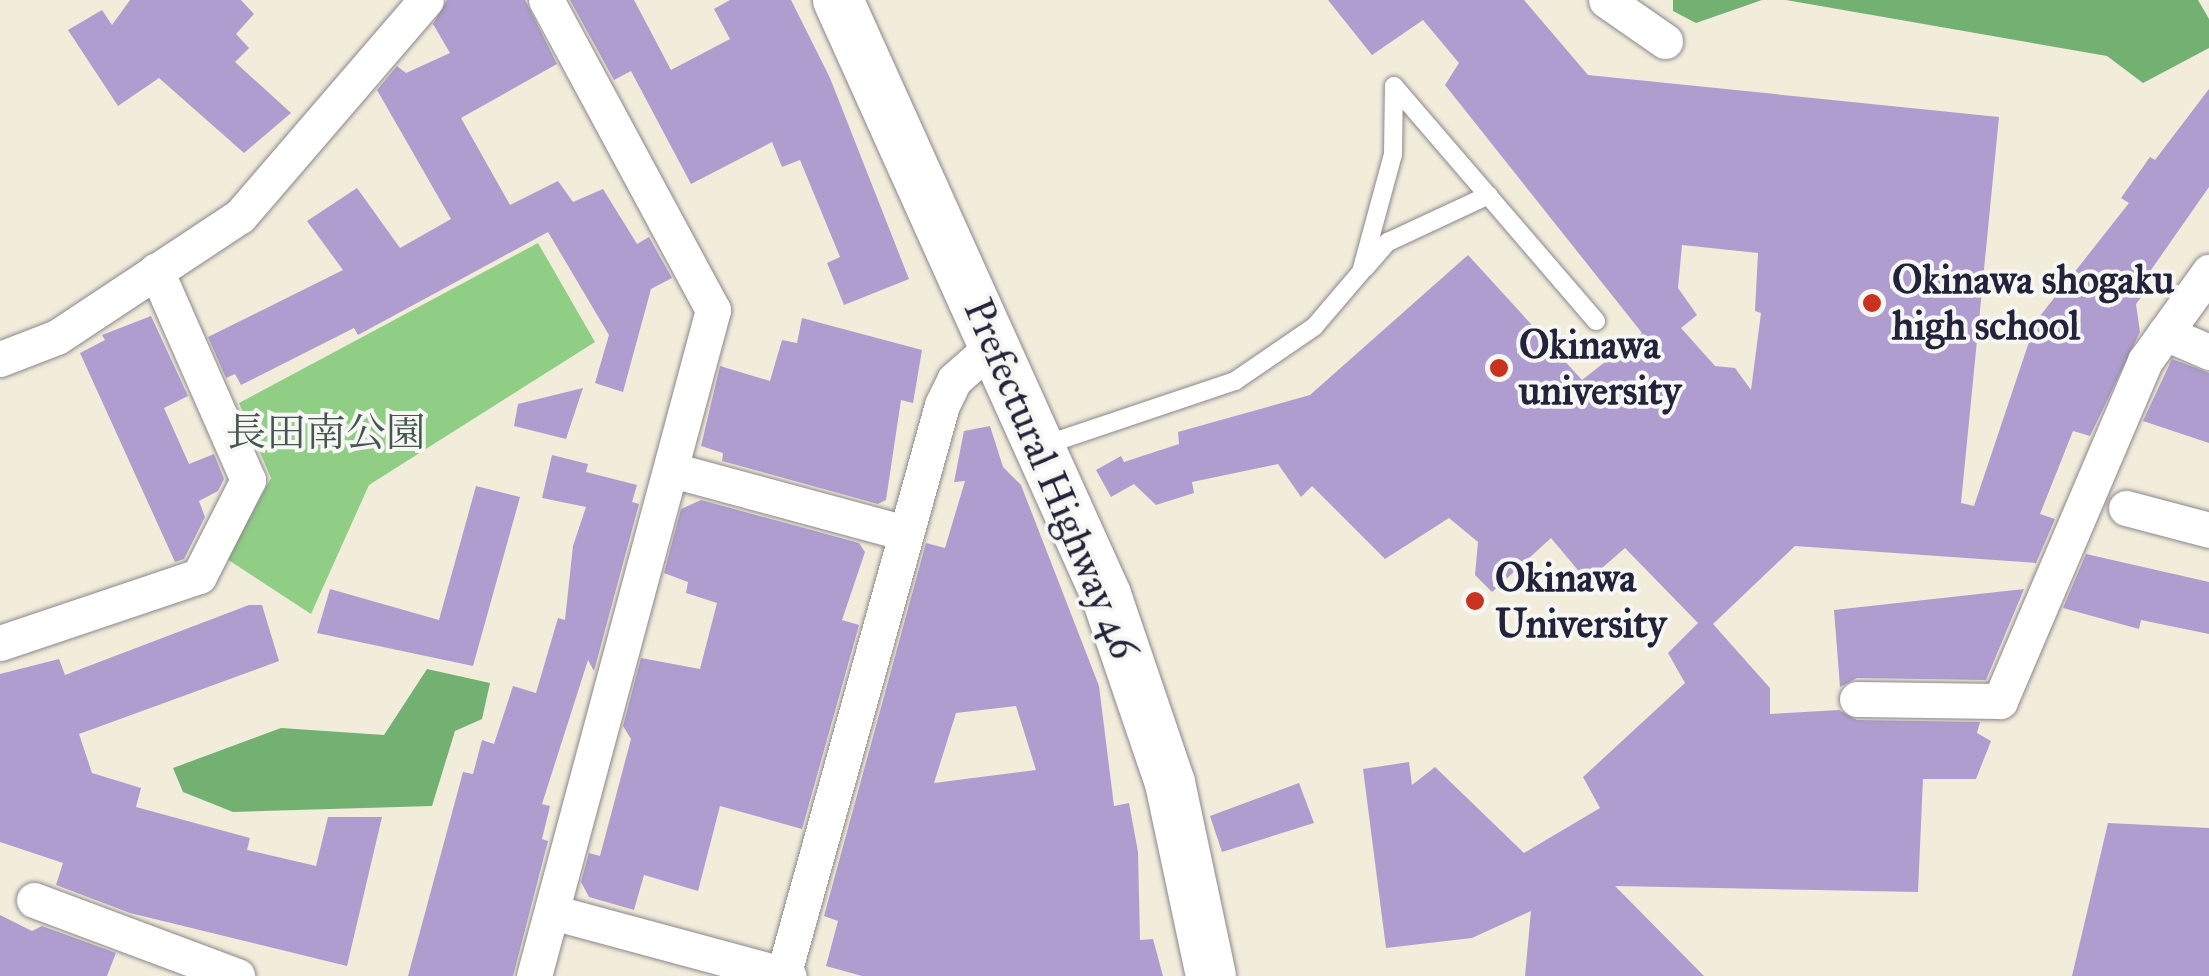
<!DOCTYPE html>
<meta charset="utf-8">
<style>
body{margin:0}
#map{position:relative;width:2209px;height:976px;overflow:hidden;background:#f2ecdb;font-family:"IM FELL Great Primer","Noto Serif JP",serif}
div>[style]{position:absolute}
.green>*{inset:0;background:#8fce84}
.forest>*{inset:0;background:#73b172}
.building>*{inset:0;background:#af9dcf}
.roads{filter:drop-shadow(0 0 2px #8a878b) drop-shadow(0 0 2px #8a878b)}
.lane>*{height:18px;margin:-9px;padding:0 9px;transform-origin:9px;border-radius:9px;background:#fff}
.street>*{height:35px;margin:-17.5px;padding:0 17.5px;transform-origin:17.5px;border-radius:17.5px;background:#fff}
.secondary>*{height:50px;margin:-25px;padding:0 25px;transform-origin:25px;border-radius:25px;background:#fff}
.dots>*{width:28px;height:28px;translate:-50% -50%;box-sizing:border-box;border:5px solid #f6f6f2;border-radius:50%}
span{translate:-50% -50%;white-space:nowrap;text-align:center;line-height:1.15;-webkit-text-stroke:8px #f6f6f2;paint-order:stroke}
.poi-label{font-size:40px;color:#22223b;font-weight:700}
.left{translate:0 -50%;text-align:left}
.park-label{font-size:40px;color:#435651}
.street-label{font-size:40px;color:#22223b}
</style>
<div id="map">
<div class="green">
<i style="clip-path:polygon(538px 243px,595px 342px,369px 485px,311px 614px,227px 559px,271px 478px,239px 403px)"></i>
</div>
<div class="forest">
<i style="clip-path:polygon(1673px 0,1762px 0,1696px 23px,1673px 11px)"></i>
<i style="clip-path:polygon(1786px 0,2198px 0,2209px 19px,2209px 48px,2143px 83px,2107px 56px)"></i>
<i style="clip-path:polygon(427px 669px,490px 683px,482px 719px,455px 731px,432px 806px,233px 812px,183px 792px,173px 768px,281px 728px,384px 735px)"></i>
</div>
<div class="building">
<i style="clip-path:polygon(130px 0,241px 0,254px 14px,236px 34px,249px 48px,235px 62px,291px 113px,244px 153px,159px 78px,118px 106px,68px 30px,102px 10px,112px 25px)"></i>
<i style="clip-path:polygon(447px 0,525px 0,557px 64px,461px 118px,510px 205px,558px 181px,573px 202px,603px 189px,637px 244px,649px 237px,672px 278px,651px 289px,623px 392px,595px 383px,609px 335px,548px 232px,358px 335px,354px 328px,241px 385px,235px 374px,226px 378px,208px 337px,343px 270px,307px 221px,357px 188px,400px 248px,451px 219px,377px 90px,397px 66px,406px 73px,450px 53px,433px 24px)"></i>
<i style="clip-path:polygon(570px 0,634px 0,671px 70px,730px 39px,714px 9px,730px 0,791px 0,830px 78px,909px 279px,844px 305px,827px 263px,840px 257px,800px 160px,782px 167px,772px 142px,691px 184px,631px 71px,614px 80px)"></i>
<i style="clip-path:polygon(evenodd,1328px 0,1524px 0,1588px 75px,1999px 117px,1961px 503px,1974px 506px,2036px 321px,2129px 203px,2121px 198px,2150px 157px,2155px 160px,2209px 89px,2209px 187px,2144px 280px,2150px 286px,2136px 304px,2140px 332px,2090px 436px,2073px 431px,2040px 514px,2055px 519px,2036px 563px,1795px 546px,1713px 624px,1770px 688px,1770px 714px,1839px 710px,1857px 720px,1980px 722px,1977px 733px,1991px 741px,1976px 779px,1923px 779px,1918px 892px,1615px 886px,1704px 976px,1525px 976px,1531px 911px,1472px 938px,1386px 948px,1363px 769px,1409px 762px,1412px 785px,1435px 767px,1524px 853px,1600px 808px,1583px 777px,1685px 683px,1668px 653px,1698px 623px,1625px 548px,1587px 581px,1551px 538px,1492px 592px,1475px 575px,1478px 542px,1449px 518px,1385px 559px,1312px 486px,1301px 497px,1278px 464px,1192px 482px,1194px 493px,1156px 505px,1134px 484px,1111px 497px,1096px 470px,1121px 456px,1124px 462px,1179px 444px,1178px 432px,1310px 395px,1468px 255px,1582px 380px,1642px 333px,1445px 85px,1459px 63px,1423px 20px,1372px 55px,1328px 0,1682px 245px,1758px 253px,1755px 311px,1761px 313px,1751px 390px,1735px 368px,1715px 366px,1681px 328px,1697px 315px,1678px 288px,1682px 245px)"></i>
<i style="clip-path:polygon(151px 316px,188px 396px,164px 408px,189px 464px,214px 454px,224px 479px,218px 491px,199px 501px,205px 517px,184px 559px,175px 562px,80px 353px,105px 340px,102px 335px)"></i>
<i style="clip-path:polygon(802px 318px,922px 350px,913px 403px,901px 400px,886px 500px,878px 504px,722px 461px,723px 453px,701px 446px,720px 366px,770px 381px,782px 340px,797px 343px)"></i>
<i style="clip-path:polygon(2172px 359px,2209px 373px,2209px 443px,2143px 421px)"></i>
<i style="clip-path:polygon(583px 388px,566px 439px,514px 426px,518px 404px)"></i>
<i style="clip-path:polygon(evenodd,990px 426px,1003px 467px,1021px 485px,1099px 686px,1114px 806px,1129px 803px,1138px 852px,1140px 940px,1153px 939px,1163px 976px,862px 976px,826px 966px,838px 921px,824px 916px,926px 543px,945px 548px,965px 481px,954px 482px,964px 431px,990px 426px,1016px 706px,1036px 770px,934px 783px,956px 713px,1016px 706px)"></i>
<i style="clip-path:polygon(552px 455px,588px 464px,586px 472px,637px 485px,632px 502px,639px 504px,594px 671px,588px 660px,542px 804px,550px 806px,542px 839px,548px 841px,513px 976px,408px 976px,463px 772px,473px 774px,482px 740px,494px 744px,513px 686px,536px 693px,558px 618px,565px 620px,573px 546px,586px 507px,542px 498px)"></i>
<i style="clip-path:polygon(476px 486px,520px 497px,473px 666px,317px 633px,330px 589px,439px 620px)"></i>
<i style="clip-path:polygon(701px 500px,859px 543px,865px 552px,842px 620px,859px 625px,802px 829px,720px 806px,698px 891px,644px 875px,634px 910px,589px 897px,581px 882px,589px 853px,600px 856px,631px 739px,623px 726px,641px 658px,700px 669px,717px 603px,686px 593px,688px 582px,664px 573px,681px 509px)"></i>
<i style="clip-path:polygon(2086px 554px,2209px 582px,2209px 634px,2141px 620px,2139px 629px,2063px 608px)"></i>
<i style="clip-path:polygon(2024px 589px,1986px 680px,1857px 678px,1840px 687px,1834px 610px)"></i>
<i style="clip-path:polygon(249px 605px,262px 605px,279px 661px,79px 734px,92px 773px,141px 788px,136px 807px,250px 838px,247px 850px,316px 866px,328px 817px,382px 817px,347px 966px,130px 913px,56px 885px,63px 863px,0 842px,0 674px,59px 659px,65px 675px)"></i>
<i style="clip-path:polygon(1299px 783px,1314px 823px,1222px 852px,1210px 816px)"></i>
<i style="clip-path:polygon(2108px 823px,2209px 828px,2209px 976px,2072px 976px)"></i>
<i style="clip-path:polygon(0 915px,32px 931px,42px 926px,116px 953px,107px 976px,0 976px)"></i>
</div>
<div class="roads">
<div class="lane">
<i style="left:1365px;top:268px;width:35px;rotate:-49deg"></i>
<i style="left:1388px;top:242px;width:111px;rotate:-25deg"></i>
<i style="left:1042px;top:446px;width:204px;rotate:-18.6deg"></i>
<i style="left:1235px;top:381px;width:96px;rotate:-34.4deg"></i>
<i style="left:1314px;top:327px;width:72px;rotate:-49.5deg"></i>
<i style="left:1361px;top:272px;width:122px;rotate:-74.8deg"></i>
<i style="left:1393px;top:154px;width:68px;rotate:-89.2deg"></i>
<i style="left:1394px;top:86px;width:310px;rotate:49.3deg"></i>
</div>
<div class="street">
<i style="left:1606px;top:0;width:72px;rotate:34.8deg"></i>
<i style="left:2165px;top:333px;width:48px;rotate:23.4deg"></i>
<i style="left:0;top:359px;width:61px;rotate:-21.1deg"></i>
<i style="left:57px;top:337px;width:219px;rotate:-33.5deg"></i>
<i style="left:240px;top:216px;width:285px;rotate:-49.3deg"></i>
<i style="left:672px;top:470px;width:241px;rotate:15.1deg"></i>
<i style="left:2126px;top:508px;width:86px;rotate:14.8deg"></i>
<i style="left:0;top:643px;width:210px;rotate:-18.6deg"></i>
<i style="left:199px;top:576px;width:108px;rotate:-63deg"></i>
<i style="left:248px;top:480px;width:229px;rotate:-113.7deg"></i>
<i style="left:1857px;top:699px;width:143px;rotate:0.8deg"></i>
<i style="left:2000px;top:701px;width:370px;rotate:-66.9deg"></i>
<i style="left:2145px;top:361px;width:110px;rotate:-54.3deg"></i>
<i style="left:34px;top:900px;width:217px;rotate:20.5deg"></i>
<i style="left:552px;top:912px;width:245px;rotate:15.1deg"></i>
<i style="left:534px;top:976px;width:690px;rotate:-74.96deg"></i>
<i style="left:713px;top:310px;width:352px;rotate:-118.3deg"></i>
<i style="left:783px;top:976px;width:593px;rotate:-74.44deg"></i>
<i style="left:942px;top:405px;width:28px;rotate:-64deg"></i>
<i style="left:954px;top:380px;width:55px;rotate:-41.3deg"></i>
</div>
<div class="secondary">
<i style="left:838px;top:0;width:653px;rotate:65.75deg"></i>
<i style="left:1106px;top:595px;width:199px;rotate:71.2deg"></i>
<i style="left:1170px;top:783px;width:197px;rotate:78deg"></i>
</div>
</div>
<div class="dots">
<i style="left:1872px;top:303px;background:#c8321e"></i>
<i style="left:1499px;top:368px;background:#c8321e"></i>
<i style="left:1475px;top:601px;background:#c8321e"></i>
</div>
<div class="poi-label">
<span class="left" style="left:1892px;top:303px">Okinawa shogaku<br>high school</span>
<span class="left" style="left:1519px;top:368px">Okinawa<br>university</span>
<span class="left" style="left:1495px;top:601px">Okinawa<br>University</span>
</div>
<div class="park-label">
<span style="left:326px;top:433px">長田南公園</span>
</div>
<div class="street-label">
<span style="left:1051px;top:479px;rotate:67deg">Prefectural Highway 46</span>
</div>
</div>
